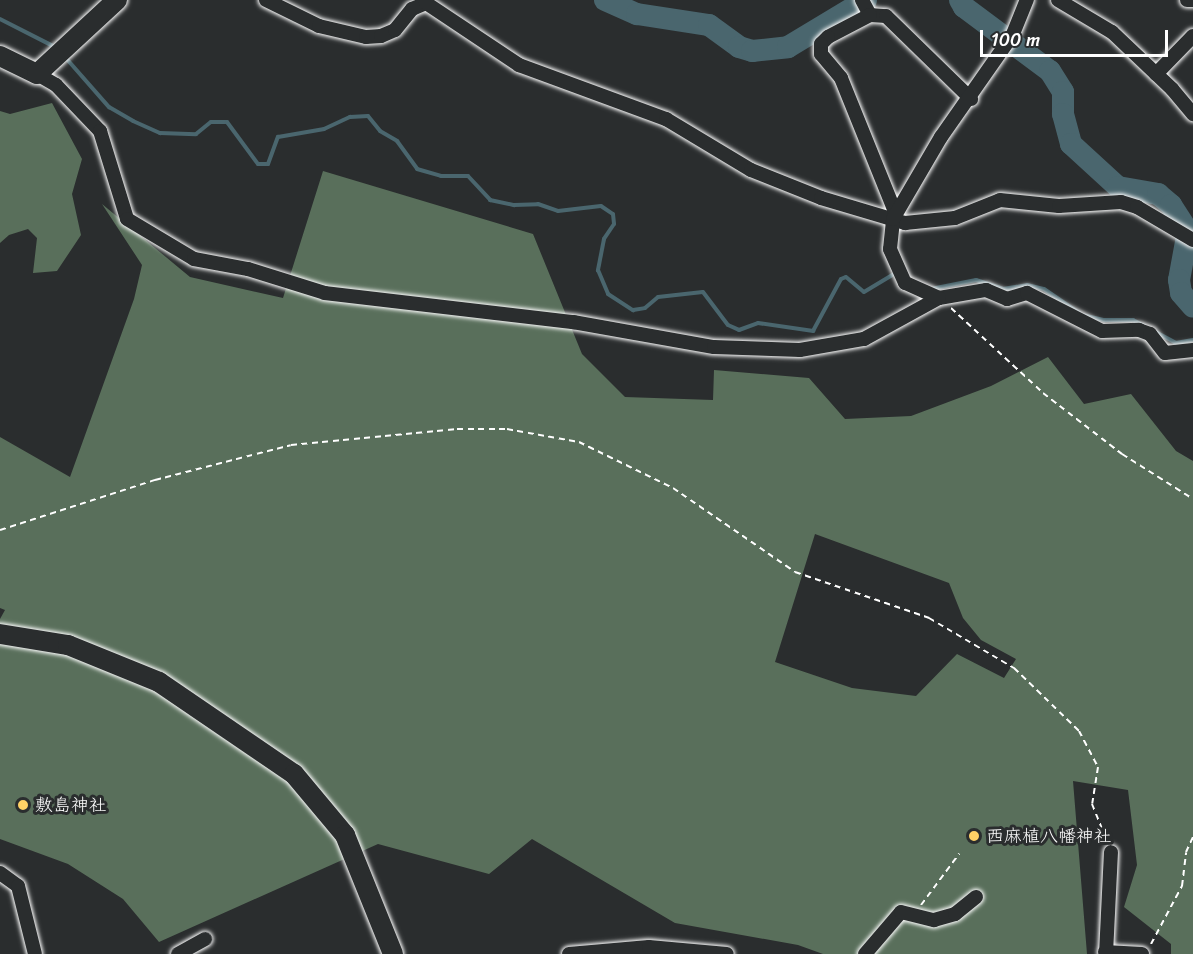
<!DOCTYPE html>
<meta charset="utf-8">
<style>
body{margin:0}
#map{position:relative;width:1193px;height:954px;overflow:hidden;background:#2a2d2e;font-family:Sriracha,"Klee One",sans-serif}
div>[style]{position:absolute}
.green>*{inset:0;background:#596f5b}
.stream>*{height:4px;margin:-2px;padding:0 2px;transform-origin:2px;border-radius:2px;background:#4a666e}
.river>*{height:22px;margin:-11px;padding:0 11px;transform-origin:11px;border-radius:11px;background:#4a666e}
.path>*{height:2px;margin-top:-1px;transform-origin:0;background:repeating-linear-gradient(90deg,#fff 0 6px,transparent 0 10.5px)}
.roads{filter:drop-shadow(0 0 2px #fff) drop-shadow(0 0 2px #fff)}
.street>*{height:14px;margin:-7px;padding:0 7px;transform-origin:7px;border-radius:7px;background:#2a2d2e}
.secondary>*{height:20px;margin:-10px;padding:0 10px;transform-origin:10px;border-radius:10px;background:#2a2d2e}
.dots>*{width:16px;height:16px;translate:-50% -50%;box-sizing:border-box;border:3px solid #2a2d2e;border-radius:50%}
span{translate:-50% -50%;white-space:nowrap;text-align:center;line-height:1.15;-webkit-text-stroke:6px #2a2d2e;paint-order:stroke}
.poi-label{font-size:18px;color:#fff}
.left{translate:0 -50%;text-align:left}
.scale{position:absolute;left:980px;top:30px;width:188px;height:27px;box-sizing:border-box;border:3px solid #fff;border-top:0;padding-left:8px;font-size:18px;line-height:21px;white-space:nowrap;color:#fff;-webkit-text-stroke:4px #2a2d2e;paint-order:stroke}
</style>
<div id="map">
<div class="green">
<i style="clip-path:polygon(52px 103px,82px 159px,72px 194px,81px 235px,57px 271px,33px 273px,37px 238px,28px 229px,9px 235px,0 243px,0 111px,10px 114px)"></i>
<i style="clip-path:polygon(evenodd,323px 171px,533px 234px,582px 354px,625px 397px,713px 400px,714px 370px,809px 378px,845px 419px,911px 416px,991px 386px,1048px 357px,1084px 404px,1131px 394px,1176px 451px,1193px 461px,1193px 954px,1171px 954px,1171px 944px,1124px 907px,1137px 865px,1128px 790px,1073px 781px,1087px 954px,823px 954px,798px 945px,675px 923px,532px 839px,489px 874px,378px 844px,159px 942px,123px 899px,68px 864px,0 839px,0 619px,5px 610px,0 608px,0 437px,70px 477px,134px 299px,142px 265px,102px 204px,190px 277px,283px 298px,323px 171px,815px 534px,949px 583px,963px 618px,981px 640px,1016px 659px,1004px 678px,957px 654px,916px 696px,852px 688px,775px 662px,815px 534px)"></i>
</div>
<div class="stream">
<i style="left:0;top:19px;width:62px;rotate:27deg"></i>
<i style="left:65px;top:57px;width:67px;rotate:48.7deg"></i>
<i style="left:109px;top:107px;width:28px;rotate:30deg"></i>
<i style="left:133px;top:121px;width:30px;rotate:24deg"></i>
<i style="left:160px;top:133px;width:36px;rotate:2deg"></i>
<i style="left:196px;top:134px;width:19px;rotate:-39deg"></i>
<i style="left:211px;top:122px;width:16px"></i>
<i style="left:227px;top:122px;width:52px;rotate:53.6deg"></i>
<i style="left:258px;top:164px;width:10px"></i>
<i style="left:268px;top:164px;width:29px;rotate:-70deg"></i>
<i style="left:278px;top:137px;width:47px;rotate:-9.9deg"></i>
<i style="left:324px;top:129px;width:29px;rotate:-25deg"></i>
<i style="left:350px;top:117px;width:18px;rotate:-3deg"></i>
<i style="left:368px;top:116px;width:19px;rotate:51deg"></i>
<i style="left:380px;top:131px;width:20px;rotate:30deg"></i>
<i style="left:397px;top:141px;width:34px;rotate:54deg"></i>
<i style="left:417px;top:169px;width:25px;rotate:16deg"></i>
<i style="left:441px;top:176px;width:27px"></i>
<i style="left:468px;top:176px;width:33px;rotate:47deg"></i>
<i style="left:490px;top:200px;width:25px;rotate:12deg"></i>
<i style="left:514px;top:205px;width:24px;rotate:-2deg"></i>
<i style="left:538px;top:204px;width:21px;rotate:19deg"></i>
<i style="left:558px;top:211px;width:43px;rotate:-6.6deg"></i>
<i style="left:601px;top:206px;width:14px;rotate:34deg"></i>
<i style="left:613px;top:214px;width:10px;rotate:84deg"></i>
<i style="left:614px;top:224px;width:18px;rotate:124deg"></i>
<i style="left:604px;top:239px;width:32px;rotate:101deg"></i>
<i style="left:598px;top:270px;width:26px;rotate:67deg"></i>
<i style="left:608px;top:294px;width:30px;rotate:33deg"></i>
<i style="left:633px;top:310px;width:12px;rotate:-9deg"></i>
<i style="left:645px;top:308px;width:17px;rotate:-40deg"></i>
<i style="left:658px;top:297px;width:45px;rotate:-6.3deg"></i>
<i style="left:703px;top:292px;width:41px;rotate:52.9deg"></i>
<i style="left:728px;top:325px;width:12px;rotate:24deg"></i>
<i style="left:739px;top:330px;width:20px;rotate:-20deg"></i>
<i style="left:758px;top:323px;width:56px;rotate:8.3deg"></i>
<i style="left:813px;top:331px;width:59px;rotate:-61.7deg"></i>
<i style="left:841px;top:279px;width:5px;rotate:-22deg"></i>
<i style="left:846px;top:277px;width:23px;rotate:40deg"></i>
<i style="left:864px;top:292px;width:33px;rotate:-31deg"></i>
<i style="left:931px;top:289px;width:46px;rotate:-11.3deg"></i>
<i style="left:976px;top:280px;width:28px;rotate:18deg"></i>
<i style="left:1003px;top:289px;width:24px;rotate:-9deg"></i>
<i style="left:1027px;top:285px;width:17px;rotate:13deg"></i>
<i style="left:1044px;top:289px;width:46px;rotate:34.4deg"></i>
<i style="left:1082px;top:315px;width:23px;rotate:13deg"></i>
<i style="left:1104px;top:320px;width:29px"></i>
<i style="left:1133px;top:320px;width:49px;rotate:28.1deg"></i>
<i style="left:1176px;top:343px;width:17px;rotate:-10deg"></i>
</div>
<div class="river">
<i style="left:605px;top:0;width:35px;rotate:24deg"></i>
<i style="left:637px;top:14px;width:73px;rotate:8.7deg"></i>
<i style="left:709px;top:25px;width:37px;rotate:36deg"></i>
<i style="left:739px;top:47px;width:14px;rotate:17deg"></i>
<i style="left:752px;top:51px;width:36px;rotate:-6deg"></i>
<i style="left:788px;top:47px;width:91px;rotate:-31.1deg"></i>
<i style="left:960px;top:0;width:8px;rotate:60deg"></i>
<i style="left:964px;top:7px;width:107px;rotate:36.7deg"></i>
<i style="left:1050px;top:71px;width:25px;rotate:58deg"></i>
<i style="left:1063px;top:92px;width:22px;rotate:90deg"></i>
<i style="left:1063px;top:114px;width:31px;rotate:75deg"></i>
<i style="left:1071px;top:144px;width:64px;rotate:42.5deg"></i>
<i style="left:1118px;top:187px;width:41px;rotate:9.9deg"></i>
<i style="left:1158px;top:194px;width:17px;rotate:40deg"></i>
<i style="left:1171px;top:205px;width:31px;rotate:57deg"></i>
<i style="left:1188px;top:231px;width:50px;rotate:100.4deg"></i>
<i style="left:1179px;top:280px;width:13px;rotate:81deg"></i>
<i style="left:1181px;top:293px;width:18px;rotate:49deg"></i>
</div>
<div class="path">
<i style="left:951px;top:308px;width:125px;rotate:42.7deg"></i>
<i style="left:1043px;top:393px;width:100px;rotate:37.7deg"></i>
<i style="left:1122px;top:454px;width:84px;rotate:32.4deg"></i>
<i style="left:0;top:530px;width:163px;rotate:-17.9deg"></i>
<i style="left:155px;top:480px;width:140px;rotate:-14.4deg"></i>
<i style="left:291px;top:445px;width:167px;rotate:-5.5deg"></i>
<i style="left:457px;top:429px;width:50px"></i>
<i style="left:507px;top:429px;width:73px;rotate:10.2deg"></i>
<i style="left:579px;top:442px;width:105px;rotate:26.1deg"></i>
<i style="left:673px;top:488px;width:148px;rotate:34.5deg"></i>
<i style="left:795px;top:572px;width:142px;rotate:18.9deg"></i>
<i style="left:929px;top:618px;width:99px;rotate:30.5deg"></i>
<i style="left:1014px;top:668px;width:91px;rotate:44.1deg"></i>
<i style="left:1079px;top:731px;width:41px;rotate:62.2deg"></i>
<i style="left:1098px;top:767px;width:37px;rotate:99deg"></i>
<i style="left:1092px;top:804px;width:40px;rotate:68deg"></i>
<i style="left:921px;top:905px;width:64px;rotate:-53.3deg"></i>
<i style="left:1151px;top:944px;width:66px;rotate:-61.9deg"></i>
<i style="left:1182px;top:886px;width:34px;rotate:-83deg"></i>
<i style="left:1186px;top:852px;width:17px;rotate:-65deg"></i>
</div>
<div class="roads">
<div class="street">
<i style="left:266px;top:0;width:59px;rotate:26.1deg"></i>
<i style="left:319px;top:26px;width:48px;rotate:13.2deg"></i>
<i style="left:366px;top:37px;width:15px;rotate:-4deg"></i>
<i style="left:381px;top:36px;width:15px;rotate:-23deg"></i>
<i style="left:395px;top:30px;width:27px;rotate:-51deg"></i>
<i style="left:412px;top:9px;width:15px;rotate:-23deg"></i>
<i style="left:426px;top:3px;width:112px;rotate:33.7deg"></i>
<i style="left:519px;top:65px;width:157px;rotate:20.2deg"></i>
<i style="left:666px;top:119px;width:99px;rotate:31deg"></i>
<i style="left:751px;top:170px;width:75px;rotate:21.8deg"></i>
<i style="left:821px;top:198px;width:88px;rotate:16.6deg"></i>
<i style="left:905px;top:223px;width:50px;rotate:-5.7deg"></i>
<i style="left:955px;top:218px;width:48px;rotate:-21.8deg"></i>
<i style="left:1000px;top:200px;width:59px;rotate:5.8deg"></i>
<i style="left:1059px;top:206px;width:62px;rotate:-3.7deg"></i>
<i style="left:1121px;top:202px;width:17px;rotate:17deg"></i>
<i style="left:1137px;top:207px;width:65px;rotate:30.5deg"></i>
<i style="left:862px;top:0;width:17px;rotate:62deg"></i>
<i style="left:870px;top:15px;width:16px;rotate:4deg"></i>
<i style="left:886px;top:16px;width:119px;rotate:44.3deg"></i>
<i style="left:1058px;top:0;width:63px;rotate:30.7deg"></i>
<i style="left:1112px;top:32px;width:83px;rotate:43.5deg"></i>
<i style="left:1172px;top:89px;width:33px;rotate:50deg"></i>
<i style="left:1187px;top:0;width:6px"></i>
<i style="left:870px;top:15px;width:47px;rotate:152.4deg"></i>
<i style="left:828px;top:37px;width:10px;rotate:135deg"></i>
<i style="left:821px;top:44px;width:10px;rotate:90deg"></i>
<i style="left:821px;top:54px;width:31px;rotate:50deg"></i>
<i style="left:841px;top:78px;width:147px;rotate:68deg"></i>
<i style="left:37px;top:74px;width:22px;rotate:30deg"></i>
<i style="left:56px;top:85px;width:64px;rotate:46.3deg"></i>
<i style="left:100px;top:131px;width:92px;rotate:72.9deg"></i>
<i style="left:127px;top:219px;width:78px;rotate:30.8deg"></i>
<i style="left:194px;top:259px;width:55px;rotate:10.5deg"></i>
<i style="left:248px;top:269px;width:81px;rotate:17.3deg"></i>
<i style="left:325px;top:293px;width:250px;rotate:6.7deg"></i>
<i style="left:573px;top:322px;width:143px;rotate:10.1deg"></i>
<i style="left:714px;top:347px;width:86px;rotate:2deg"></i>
<i style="left:800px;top:350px;width:65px;rotate:-9.8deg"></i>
<i style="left:864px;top:339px;width:85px;rotate:-28.7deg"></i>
<i style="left:939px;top:298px;width:48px;rotate:-9.7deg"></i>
<i style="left:986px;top:290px;width:23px;rotate:23deg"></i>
<i style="left:1007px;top:299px;width:21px;rotate:-17deg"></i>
<i style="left:1027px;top:293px;width:84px;rotate:26.9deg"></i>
<i style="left:1102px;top:331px;width:37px;rotate:-2deg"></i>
<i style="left:1139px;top:330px;width:12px;rotate:20deg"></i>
<i style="left:1150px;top:334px;width:24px;rotate:52deg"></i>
<i style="left:1165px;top:353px;width:28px;rotate:-6deg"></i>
<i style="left:1156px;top:74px;width:53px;rotate:-45.8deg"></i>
<i style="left:939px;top:298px;width:37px;rotate:-156deg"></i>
<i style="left:905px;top:283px;width:37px;rotate:-114deg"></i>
<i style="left:890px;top:249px;width:30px;rotate:-84deg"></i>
<i style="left:893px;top:219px;width:95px;rotate:-59.7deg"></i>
<i style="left:941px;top:137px;width:126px;rotate:-55deg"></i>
<i style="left:1013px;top:34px;width:37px;rotate:-68deg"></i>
<i style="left:0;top:873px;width:22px;rotate:36deg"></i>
<i style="left:18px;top:886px;width:70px;rotate:76deg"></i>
<i style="left:1105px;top:952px;width:37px;rotate:3deg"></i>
<i style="left:178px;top:954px;width:31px;rotate:-29deg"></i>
<i style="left:569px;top:954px;width:80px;rotate:-5deg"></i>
<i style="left:649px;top:947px;width:78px;rotate:5.1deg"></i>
<i style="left:865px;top:954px;width:55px;rotate:-49.4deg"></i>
<i style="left:901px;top:912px;width:34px;rotate:14deg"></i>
<i style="left:934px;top:920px;width:22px;rotate:-16deg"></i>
<i style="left:955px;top:914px;width:27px;rotate:-39deg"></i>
<i style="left:1106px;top:954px;width:102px;rotate:-87.2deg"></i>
</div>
<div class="secondary">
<i style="left:0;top:56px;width:41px;rotate:25.9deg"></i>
<i style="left:37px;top:74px;width:109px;rotate:-42.8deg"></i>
<i style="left:0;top:634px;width:69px;rotate:9.2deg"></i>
<i style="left:68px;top:645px;width:98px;rotate:22.1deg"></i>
<i style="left:159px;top:682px;width:163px;rotate:34.3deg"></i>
<i style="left:294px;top:774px;width:80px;rotate:50.1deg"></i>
<i style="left:345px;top:835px;width:128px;rotate:68deg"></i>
</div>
</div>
<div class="dots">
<i style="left:23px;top:805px;background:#ffd166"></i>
<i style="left:974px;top:836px;background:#ffd166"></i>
</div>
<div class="poi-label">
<span class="left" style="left:35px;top:805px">敷島神社</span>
<span class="left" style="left:986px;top:836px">西麻植八幡神社</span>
</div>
<div class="scale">100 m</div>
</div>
